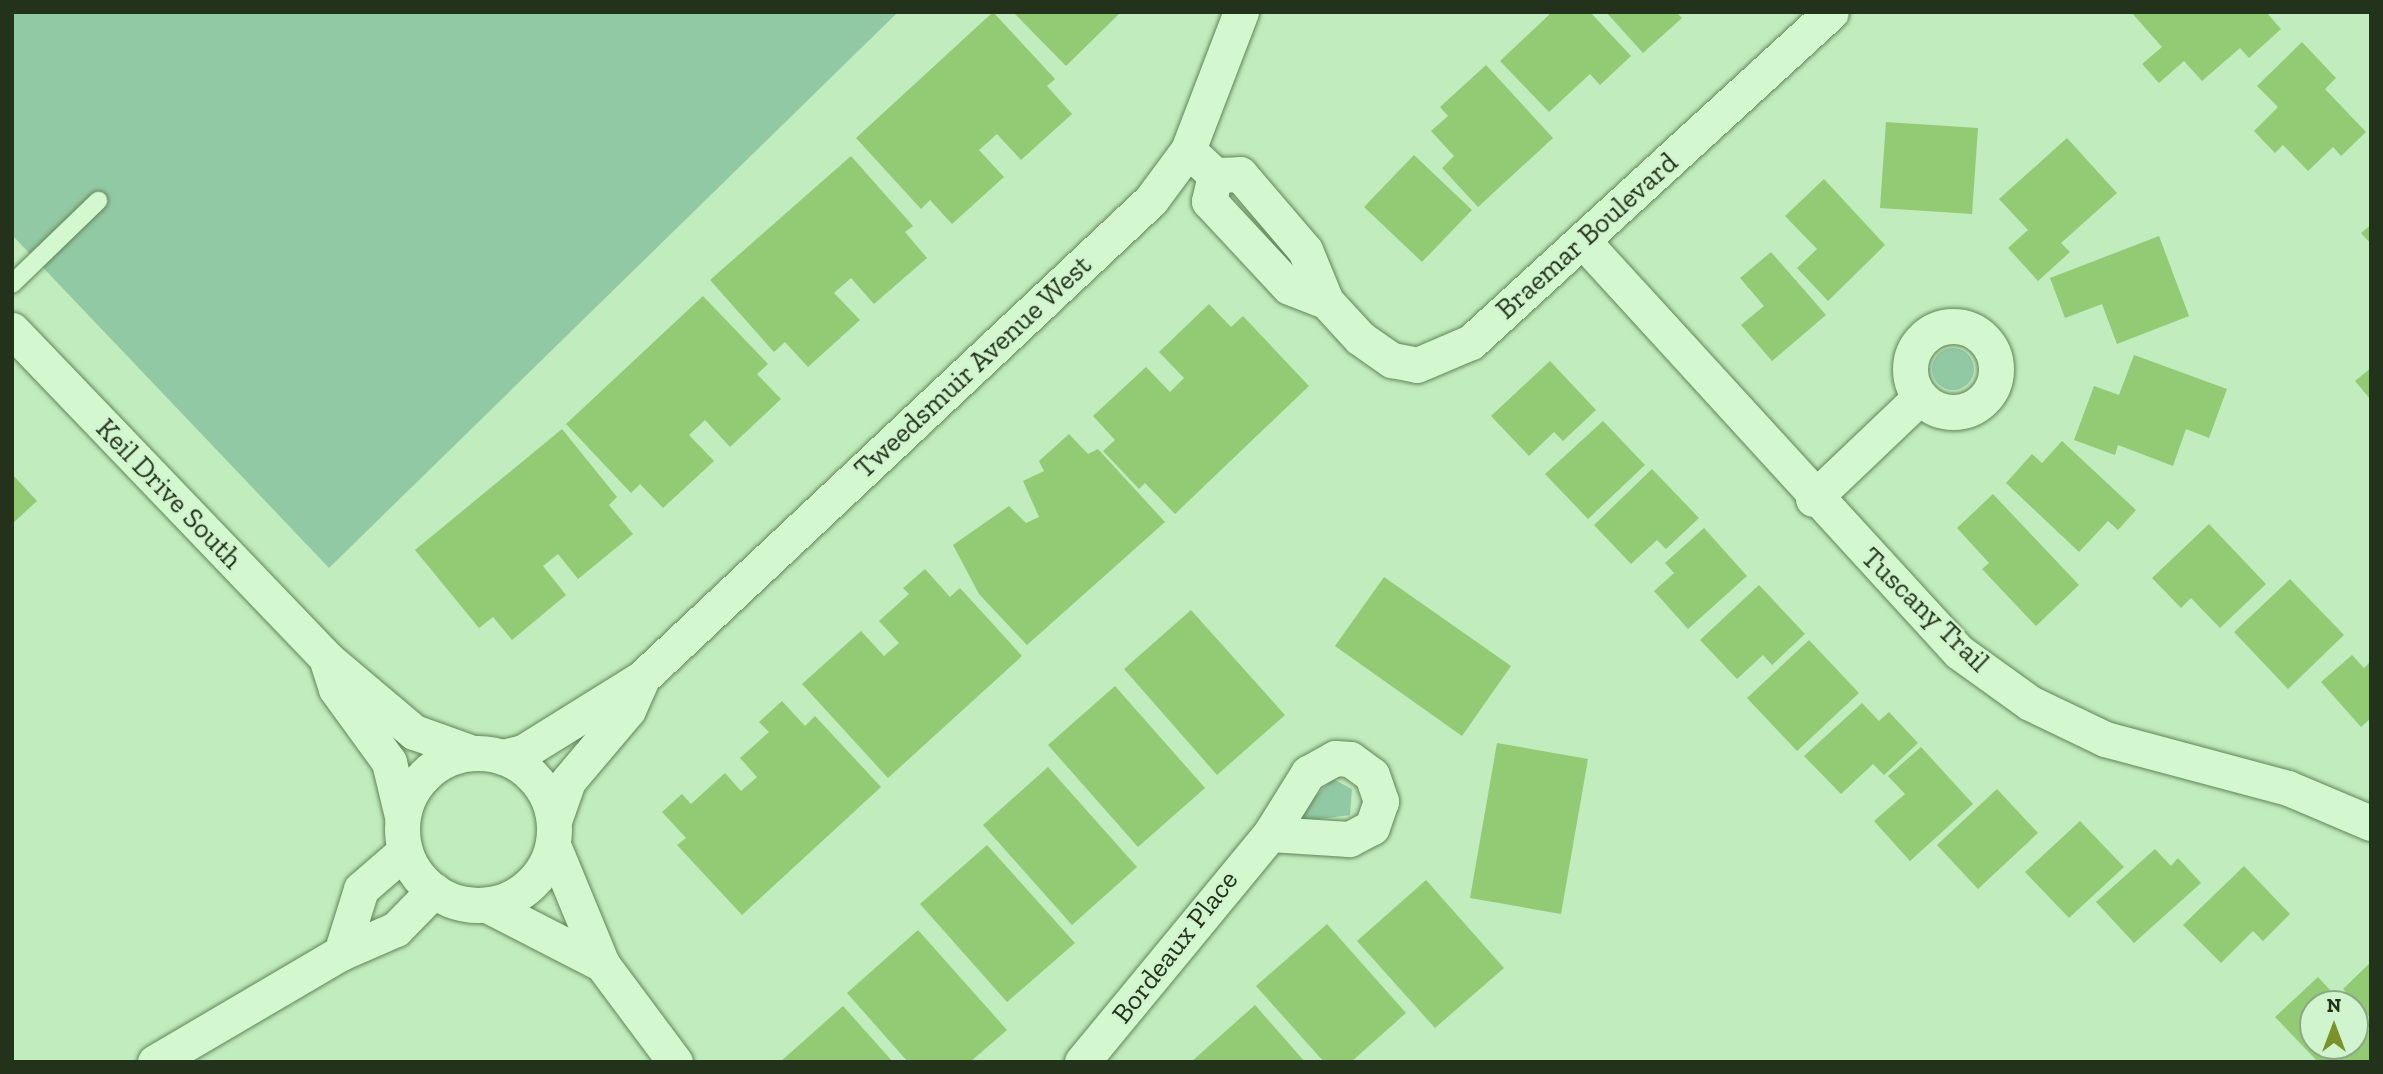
<!DOCTYPE html>
<style>
body{margin:0}
#map{position:relative;width:2383px;height:1074px;overflow:hidden;background:#c1ecbd;font-family:"Zilla Slab",serif}
div>[style]{position:absolute}
.green>*{inset:0;background:#92c9a5}
.round{border-radius:50%}
.building>*{inset:0;background:#93ca74}
.roads{filter:drop-shadow(0 0 2px #628457) drop-shadow(0 0 2px #628457)}
.service>*{height:18px;margin:-9px;padding:0 9px;transform-origin:9px;border-radius:9px;background:#d3f8d0}
.minor>*{height:35px;margin:-17.5px;padding:0 17.5px;transform-origin:17.5px;border-radius:17.5px;background:#d3f8d0}
.minor>.ring{margin:-17.5px;padding:0;box-sizing:content-box;background:none;border:35px solid #d3f8d0;border-radius:50%}
span{translate:-50% -50%;white-space:nowrap;text-align:center;line-height:1.15;-webkit-text-stroke:5px #d0f4cd;paint-order:stroke}
.street-label{font-size:28px;color:#23331b}
.frame{position:absolute;inset:0;border:14px solid #23331b;pointer-events:none}
.north{position:absolute;left:2299px;top:990px;width:70px;height:70px;box-sizing:border-box;background:#d0f4cd;border:2px solid #8ba786;border-radius:50%;rotate:0deg;font-size:19px;font-weight:700;line-height:28px;text-align:center;color:#23331b}
.north::after{content:'';display:block;margin:auto;width:24px;height:32px;background:#7b9129;clip-path:polygon(50% 0,100% 100%,50% 72%,0 100%)}
</style>
<div id="map">
<div class="green">
<i style="clip-path:polygon(12px 12px,898px 12px,329px 568px,12px 235px)"></i>
<i class="round" style="left:1932px;top:348px;width:42px;height:42px"></i>
<i style="clip-path:polygon(1333px 779px,1352px 789px,1350px 815px,1297px 822px,1294px 817px)"></i>
</div>
<div class="building">
<i style="clip-path:polygon(993px 12px,1055px 79px,1047px 86px,1072px 114px,1021px 160px,997px 134px,979px 150px,1004px 177px,952px 224px,930px 200px,921px 209px,856px 138px)"></i>
<i style="clip-path:polygon(1013px 12px,1121px 12px,1066px 66px)"></i>
<i style="clip-path:polygon(1552px 12px,1590px 12px,1631px 56px,1600px 85px,1590px 74px,1549px 112px,1500px 61px)"></i>
<i style="clip-path:polygon(1606px 12px,1676px 12px,1682px 18px,1643px 53px)"></i>
<i style="clip-path:polygon(2131px 12px,2266px 12px,2281px 29px,2249px 58px,2240px 48px,2202px 81px,2184px 61px,2159px 83px,2142px 64px,2162px 47px)"></i>
<i style="clip-path:polygon(2302px 42px,2336px 78px,2325px 89px,2366px 132px,2341px 156px,2333px 147px,2308px 171px,2283px 145px,2275px 153px,2254px 131px,2278px 107px,2257px 86px)"></i>
<i style="clip-path:polygon(1486px 65px,1553px 138px,1478px 207px,1442px 168px,1454px 156px,1431px 131px,1448px 116px,1440px 107px)"></i>
<i style="clip-path:polygon(1886px 122px,1978px 128px,1972px 214px,1880px 208px)"></i>
<i style="clip-path:polygon(2067px 138px,2117px 193px,2061px 243px,2070px 252px,2038px 281px,2008px 248px,2028px 230px,1999px 199px)"></i>
<i style="clip-path:polygon(1414px 155px,1472px 210px,1422px 262px,1364px 207px)"></i>
<i style="clip-path:polygon(851px 156px,913px 226px,905px 232px,927px 258px,874px 304px,851px 278px,834px 293px,860px 320px,808px 367px,785px 342px,774px 352px,710px 280px)"></i>
<i style="clip-path:polygon(1824px 179px,1885px 245px,1828px 301px,1797px 268px,1817px 249px,1785px 216px)"></i>
<i style="clip-path:polygon(2371px 225px,2371px 244px,2361px 233px)"></i>
<i style="clip-path:polygon(2159px 236px,2189px 316px,2117px 344px,2102px 304px,2065px 318px,2050px 278px)"></i>
<i style="clip-path:polygon(1771px 252px,1826px 315px,1772px 361px,1741px 325px,1764px 306px,1740px 278px)"></i>
<i style="clip-path:polygon(703px 296px,768px 364px,757px 374px,781px 399px,730px 447px,705px 420px,689px 435px,714px 461px,663px 508px,640px 484px,631px 493px,566px 424px)"></i>
<i style="clip-path:polygon(1209px 304px,1231px 327px,1243px 316px,1309px 386px,1175px 514px,1145px 483px,1139px 489px,1103px 451px,1115px 440px,1093px 416px,1146px 367px,1170px 392px,1184px 378px,1159px 352px)"></i>
<i style="clip-path:polygon(2134px 355px,2227px 389px,2209px 438px,2186px 429px,2173px 466px,2118px 445px,2115px 455px,2074px 440px,2094px 386px,2119px 395px)"></i>
<i style="clip-path:polygon(1550px 361px,1596px 410px,1563px 441px,1554px 432px,1529px 456px,1491px 416px)"></i>
<i style="clip-path:polygon(2371px 368px,2371px 400px,2355px 381px)"></i>
<i style="clip-path:polygon(1603px 421px,1645px 465px,1588px 519px,1545px 474px)"></i>
<i style="clip-path:polygon(562px 429px,617px 497px,609px 505px,633px 534px,578px 579px,558px 554px,543px 566px,566px 595px,512px 640px,493px 617px,479px 628px,415px 550px)"></i>
<i style="clip-path:polygon(1069px 434px,1088px 454px,1098px 449px,1165px 522px,1027px 645px,979px 594px,953px 545px,1009px 506px,1026px 523px,1039px 517px,1023px 481px,1044px 471px,1039px 461px)"></i>
<i style="clip-path:polygon(2062px 441px,2136px 510px,2118px 530px,2108px 521px,2079px 552px,2006px 483px,2032px 454px,2042px 463px)"></i>
<i style="clip-path:polygon(1652px 469px,1699px 518px,1666px 549px,1657px 540px,1631px 564px,1594px 525px)"></i>
<i style="clip-path:polygon(12px 474px,37px 501px,12px 524px)"></i>
<i style="clip-path:polygon(1993px 494px,2079px 585px,2036px 626px,1982px 569px,1989px 563px,1957px 528px)"></i>
<i style="clip-path:polygon(2209px 524px,2266px 584px,2220px 628px,2191px 598px,2181px 608px,2152px 578px)"></i>
<i style="clip-path:polygon(1704px 528px,1747px 576px,1688px 629px,1654px 591px,1674px 573px,1665px 563px)"></i>
<i style="clip-path:polygon(925px 569px,950px 597px,960px 588px,1022px 656px,888px 778px,802px 684px,861px 631px,884px 656px,899px 643px,879px 621px,909px 594px,903px 588px)"></i>
<i style="clip-path:polygon(1384px 577px,1511px 666px,1462px 736px,1335px 646px)"></i>
<i style="clip-path:polygon(2290px 579px,2344px 635px,2288px 689px,2234px 632px)"></i>
<i style="clip-path:polygon(1759px 585px,1805px 634px,1772px 665px,1763px 655px,1737px 679px,1700px 640px)"></i>
<i style="clip-path:polygon(1191px 610px,1285px 715px,1217px 775px,1124px 669px)"></i>
<i style="clip-path:polygon(1809px 640px,1859px 693px,1797px 751px,1747px 698px)"></i>
<i style="clip-path:polygon(2352px 655px,2364px 668px,2371px 661px,2371px 718px,2361px 727px,2321px 682px)"></i>
<i style="clip-path:polygon(1115px 686px,1205px 788px,1138px 847px,1048px 745px)"></i>
<i style="clip-path:polygon(782px 701px,805px 726px,815px 716px,881px 787px,742px 915px,677px 845px,686px 838px,662px 812px,682px 794px,691px 804px,725px 773px,741px 791px,757px 777px,740px 758px,769px 732px,759px 722px)"></i>
<i style="clip-path:polygon(1862px 703px,1879px 721px,1889px 712px,1918px 743px,1884px 775px,1873px 764px,1841px 794px,1804px 756px)"></i>
<i style="clip-path:polygon(1497px 743px,1588px 759px,1561px 914px,1470px 898px)"></i>
<i style="clip-path:polygon(1921px 747px,1973px 804px,1910px 861px,1874px 821px,1905px 794px,1888px 776px)"></i>
<i style="clip-path:polygon(1048px 767px,1137px 867px,1072px 925px,983px 825px)"></i>
<i style="clip-path:polygon(1997px 789px,2038px 833px,1978px 889px,1937px 845px)"></i>
<i style="clip-path:polygon(2080px 821px,2124px 867px,2069px 918px,2025px 872px)"></i>
<i style="clip-path:polygon(987px 845px,1075px 943px,1007px 1002px,920px 904px)"></i>
<i style="clip-path:polygon(2155px 849px,2171px 866px,2178px 858px,2201px 883px,2134px 943px,2096px 902px)"></i>
<i style="clip-path:polygon(2244px 866px,2290px 914px,2263px 941px,2253px 931px,2221px 963px,2183px 925px)"></i>
<i style="clip-path:polygon(1426px 880px,1504px 968px,1435px 1028px,1357px 941px)"></i>
<i style="clip-path:polygon(1327px 924px,1406px 1013px,1351px 1062px,1324px 1062px,1256px 986px)"></i>
<i style="clip-path:polygon(918px 930px,1007px 1030px,970px 1062px,908px 1062px,847px 993px)"></i>
<i style="clip-path:polygon(2371px 962px,2371px 1019px,2343px 989px)"></i>
<i style="clip-path:polygon(2318px 977px,2343px 1004px,2313px 1004px,2313px 1046px,2355px 1046px,2355px 1016px,2371px 1033px,2371px 1062px,2318px 1062px,2275px 1017px)"></i>
<i style="clip-path:polygon(1255px 1005px,1305px 1062px,1191px 1062px)"></i>
<i style="clip-path:polygon(843px 1006px,893px 1062px,780px 1062px)"></i>
</div>
<div class="roads">
<div class="service">
<i style="left:12px;top:284px;width:120px;rotate:-44deg"></i>
</div>
<div class="minor">
<i style="left:1188px;top:150px;width:37px;rotate:43deg"></i>
<i style="left:1215px;top:175px;width:25px;rotate:-2deg"></i>
<i style="left:1240px;top:174px;width:100px;rotate:49.5deg"></i>
<i style="left:1305px;top:250px;width:55px;rotate:67.6deg"></i>
<i style="left:1326px;top:301px;width:50px;rotate:47.4deg"></i>
<i style="left:1360px;top:338px;width:39px;rotate:35deg"></i>
<i style="left:1392px;top:360px;width:25px;rotate:11deg"></i>
<i style="left:1417px;top:365px;width:59px;rotate:-23.1deg"></i>
<i style="left:1471px;top:342px;width:488px;rotate:-42.5deg"></i>
<i style="left:1215px;top:175px;width:27px;rotate:103deg"></i>
<i style="left:1209px;top:201px;width:117px;rotate:47.1deg"></i>
<i style="left:1289px;top:287px;width:40px;rotate:21deg"></i>
<i style="left:1583px;top:241px;width:557px;rotate:47.55deg"></i>
<i style="left:1959px;top:652px;width:87px;rotate:35.7deg"></i>
<i style="left:2030px;top:703px;width:83px;rotate:25.6deg"></i>
<i style="left:2105px;top:739px;width:189px;rotate:15deg"></i>
<i style="left:2288px;top:788px;width:90px;rotate:22.9deg"></i>
<i class="ring" style="left:1910px;top:326px;width:51px;height:51px"></i>
<i style="left:12px;top:330px;width:454px;rotate:46.2deg"></i>
<i style="left:326px;top:658px;width:115px;rotate:40.1deg"></i>
<i style="left:414px;top:732px;width:59px;rotate:19.7deg"></i>
<i style="left:1813px;top:499px;width:148px;rotate:-43.6deg"></i>
<i style="left:328px;top:664px;width:26px;rotate:72deg"></i>
<i style="left:336px;top:689px;width:90px;rotate:54deg"></i>
<i style="left:389px;top:762px;width:56px;rotate:76.5deg"></i>
<i class="ring" style="left:402px;top:753px;width:117px;height:117px"></i>
<i style="left:503px;top:757px;width:21px;rotate:-14deg"></i>
<i style="left:523px;top:752px;width:140px;rotate:-31.9deg"></i>
<i style="left:642px;top:678px;width:698px;rotate:-43.2deg"></i>
<i style="left:1151px;top:200px;width:62px;rotate:-53.5deg"></i>
<i style="left:1188px;top:150px;width:148px;rotate:-69deg"></i>
<i style="left:1335px;top:758px;width:15px;rotate:4deg"></i>
<i style="left:1350px;top:759px;width:27px;rotate:36deg"></i>
<i style="left:1372px;top:775px;width:28px;rotate:71deg"></i>
<i style="left:1381px;top:801px;width:28px;rotate:109deg"></i>
<i style="left:1372px;top:827px;width:26px;rotate:152deg"></i>
<i style="left:1349px;top:839px;width:79px;rotate:-176.4deg"></i>
<i style="left:1270px;top:834px;width:72px;rotate:-58.1deg"></i>
<i style="left:1308px;top:773px;width:31px;rotate:-29deg"></i>
<i style="left:554px;top:821px;width:42px;rotate:-70.7deg"></i>
<i style="left:568px;top:781px;width:93px;rotate:-49.8deg"></i>
<i style="left:628px;top:710px;width:35px;rotate:-66deg"></i>
<i style="left:553px;top:845px;width:129px;rotate:67.6deg"></i>
<i style="left:602px;top:964px;width:122px;rotate:53.3deg"></i>
<i style="left:487px;top:905px;width:129px;rotate:27.2deg"></i>
<i style="left:341px;top:953px;width:67px;rotate:-72.6deg"></i>
<i style="left:361px;top:889px;width:58px;rotate:-40.8deg"></i>
<i style="left:155px;top:1062px;width:216px;rotate:-30.4deg"></i>
<i style="left:341px;top:953px;width:60px;rotate:-23.6deg"></i>
<i style="left:396px;top:929px;width:54px;rotate:-45.7deg"></i>
<i style="left:1082px;top:1062px;width:296px;rotate:-50.5deg"></i>
</div>
</div>
<div class="street-label">
<span style="left:1587px;top:236px;rotate:-42deg">Braemar Boulevard</span>
<span style="left:973px;top:367px;rotate:-43deg">Tweedsmuir Avenue West</span>
<span style="left:169px;top:494px;rotate:46deg">Keil Drive South</span>
<span style="left:1925px;top:610px;rotate:44deg">Tuscany Trail</span>
<span style="left:1175px;top:947px;rotate:-52deg">Bordeaux Place</span>
</div>
<div class="frame"></div>
<div class="north">N</div>
</div>
